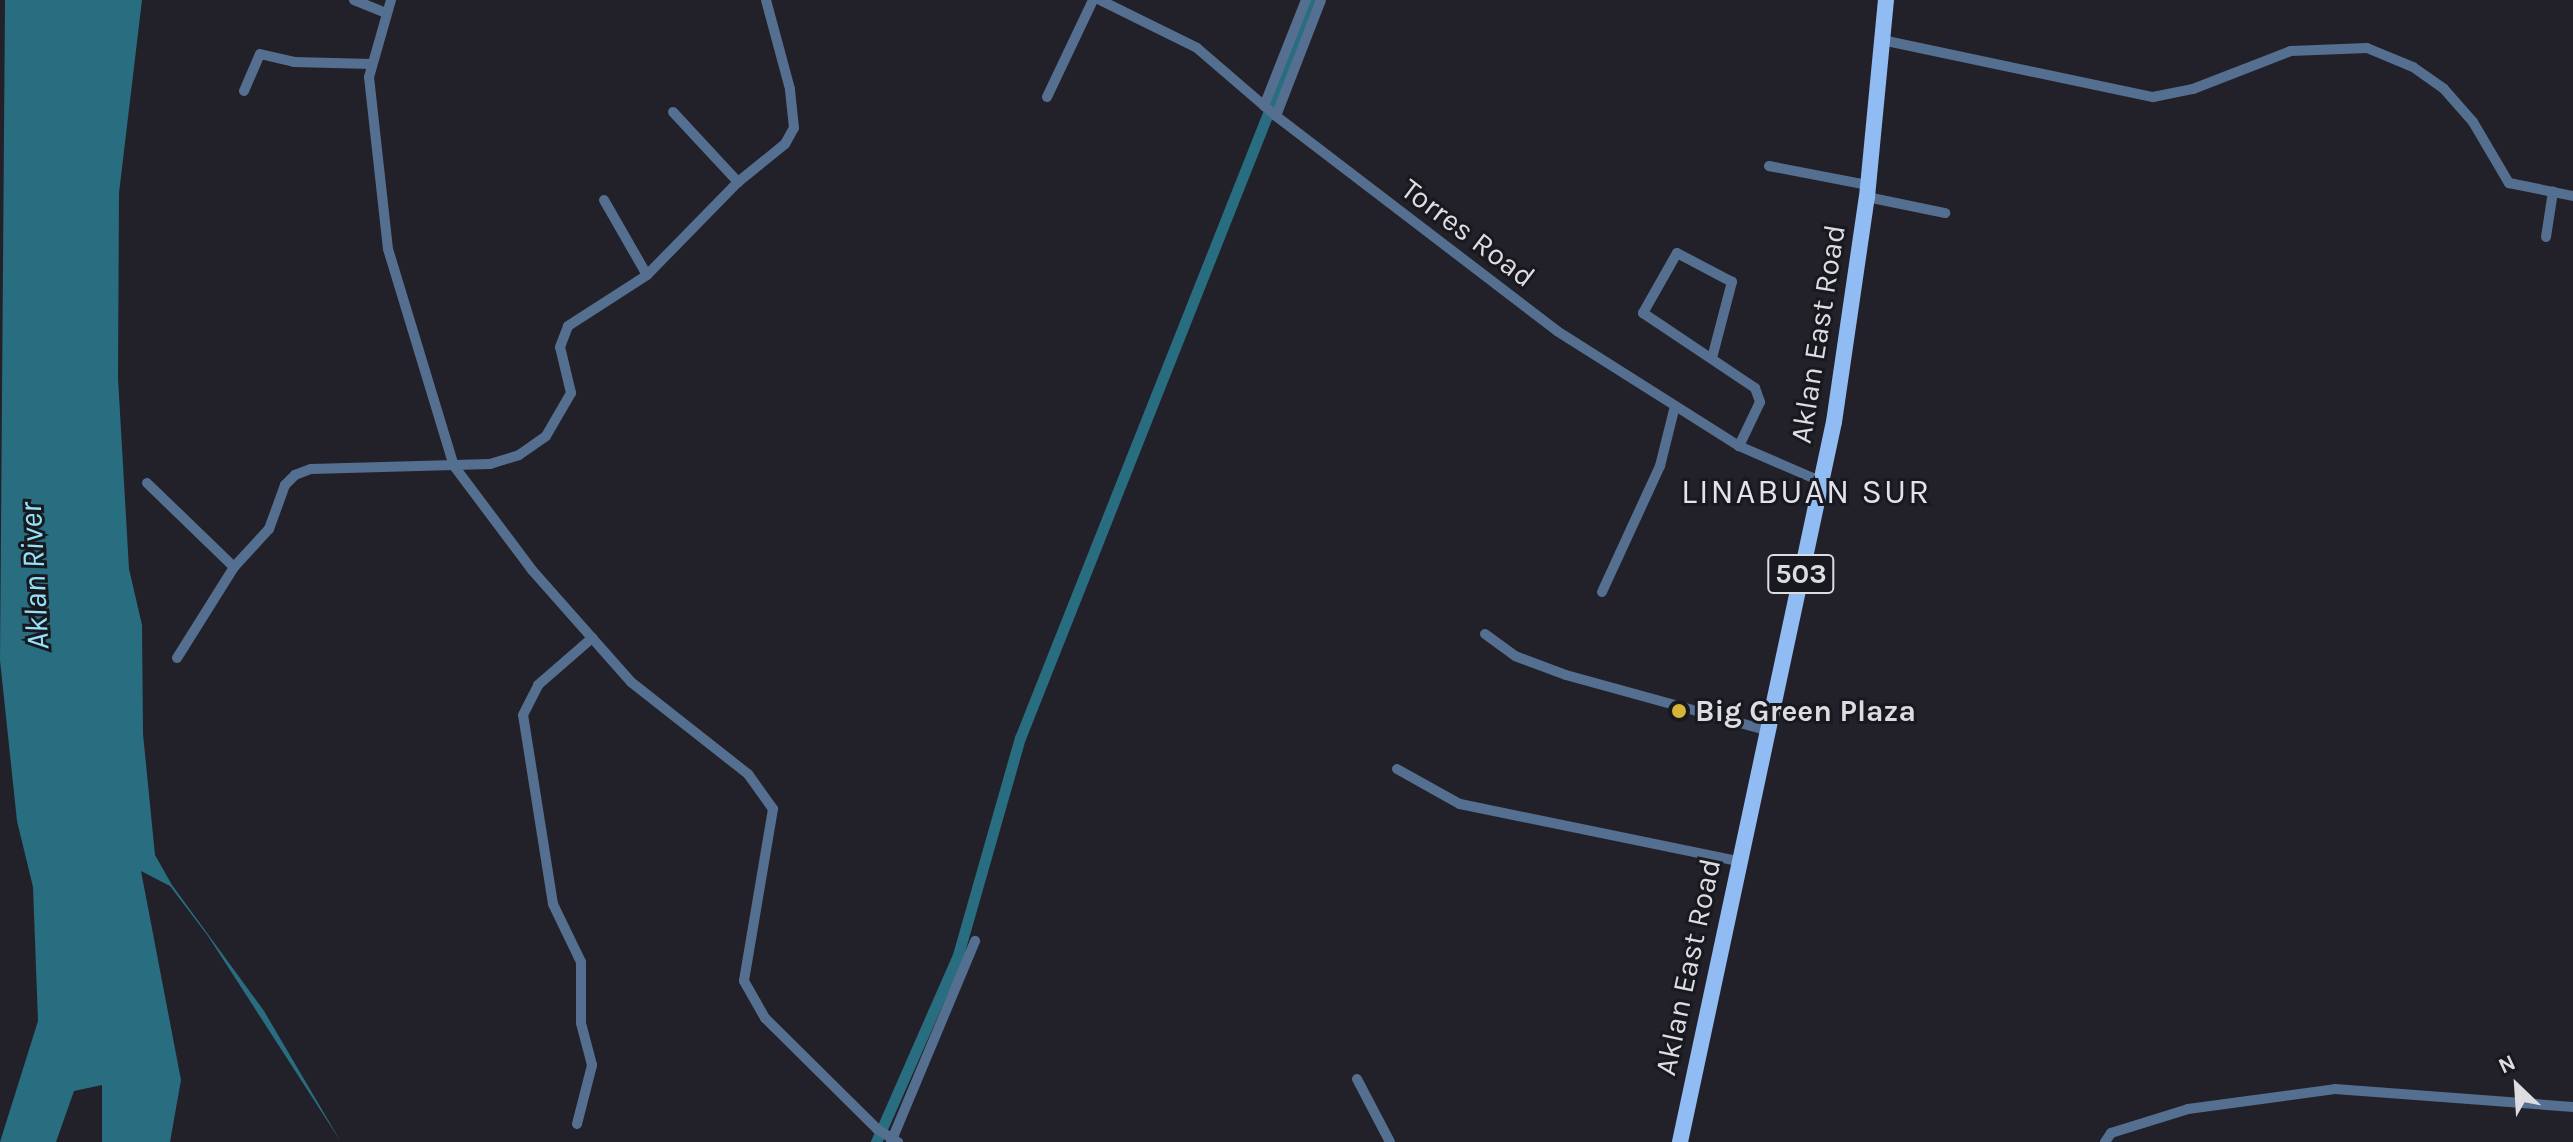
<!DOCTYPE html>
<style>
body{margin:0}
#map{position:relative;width:2573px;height:1142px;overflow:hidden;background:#222129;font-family:Karla,sans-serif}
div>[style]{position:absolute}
.water>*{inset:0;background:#296d81}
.canal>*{height:11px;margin:-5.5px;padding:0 5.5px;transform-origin:5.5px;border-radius:5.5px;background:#296d81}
.street>*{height:10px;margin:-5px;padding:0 5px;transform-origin:5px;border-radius:5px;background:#556f90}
.primary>*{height:16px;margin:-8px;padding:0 8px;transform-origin:8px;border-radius:8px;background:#90bcf3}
.dots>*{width:22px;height:22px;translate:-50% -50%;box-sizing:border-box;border:4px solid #18181f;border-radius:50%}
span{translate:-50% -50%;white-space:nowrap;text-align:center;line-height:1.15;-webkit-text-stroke:6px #18181f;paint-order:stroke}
.shield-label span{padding:2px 6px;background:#18181f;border:2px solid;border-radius:6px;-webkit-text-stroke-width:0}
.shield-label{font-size:28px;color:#dcdce1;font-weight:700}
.street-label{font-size:30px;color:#dcdce1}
.poi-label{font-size:30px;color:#dcdce1;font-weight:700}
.left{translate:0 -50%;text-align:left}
.water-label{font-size:32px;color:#95e2fb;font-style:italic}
.quarter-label{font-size:34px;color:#e2e1ec;letter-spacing:2px}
.north{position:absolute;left:2477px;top:1046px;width:80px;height:80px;-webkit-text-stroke:6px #18181f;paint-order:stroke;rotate:335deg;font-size:22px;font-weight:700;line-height:32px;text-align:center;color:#dcdce1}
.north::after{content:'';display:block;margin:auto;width:28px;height:36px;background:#dcdce1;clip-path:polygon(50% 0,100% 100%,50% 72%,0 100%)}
</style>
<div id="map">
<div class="water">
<i style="clip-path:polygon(5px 0,142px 0,119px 193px,118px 378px,129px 569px,142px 625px,143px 734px,155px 855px,172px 885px,264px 1011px,341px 1142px,208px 936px,170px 886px,141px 871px,181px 1080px,170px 1142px,102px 1142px,102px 1085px,74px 1091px,56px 1142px,0 1142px,38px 1021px,33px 887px,17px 821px,0 660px)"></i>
</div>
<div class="canal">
<i style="left:876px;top:1142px;width:204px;rotate:-66.3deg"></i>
<i style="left:958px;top:955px;width:226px;rotate:-74.1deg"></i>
<i style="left:1020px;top:738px;width:794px;rotate:-68.35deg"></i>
</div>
<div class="street">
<i style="left:354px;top:0;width:35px;rotate:22deg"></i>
<i style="left:391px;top:0;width:80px;rotate:105.9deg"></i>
<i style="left:369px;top:77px;width:173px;rotate:83.7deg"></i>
<i style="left:388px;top:249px;width:227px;rotate:73.1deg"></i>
<i style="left:454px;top:466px;width:130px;rotate:53.1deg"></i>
<i style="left:532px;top:570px;width:149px;rotate:48.5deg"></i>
<i style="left:631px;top:682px;width:149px;rotate:38.2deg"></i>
<i style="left:748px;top:774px;width:43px;rotate:54.5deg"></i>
<i style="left:773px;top:809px;width:174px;rotate:99.6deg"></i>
<i style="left:744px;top:981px;width:43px;rotate:60.4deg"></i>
<i style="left:765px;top:1018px;width:158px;rotate:44.7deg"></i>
<i style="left:877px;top:1129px;width:25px;rotate:32deg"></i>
<i style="left:1100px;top:0;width:108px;rotate:26.3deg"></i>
<i style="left:1197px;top:48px;width:104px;rotate:40.7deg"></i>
<i style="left:1276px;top:116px;width:354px;rotate:37.4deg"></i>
<i style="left:1557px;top:331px;width:215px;rotate:32.3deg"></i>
<i style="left:1739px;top:446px;width:90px;rotate:23.4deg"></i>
<i style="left:1882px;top:40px;width:277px;rotate:11.9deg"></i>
<i style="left:2153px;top:97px;width:41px;rotate:-11.3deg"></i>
<i style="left:2193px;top:89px;width:105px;rotate:-21.2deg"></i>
<i style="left:2291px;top:51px;width:76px;rotate:-2.3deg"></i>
<i style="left:2367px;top:48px;width:50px;rotate:22.4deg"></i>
<i style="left:2413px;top:67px;width:38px;rotate:35deg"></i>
<i style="left:2444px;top:89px;width:44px;rotate:48.7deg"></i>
<i style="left:2473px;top:122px;width:71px;rotate:59.5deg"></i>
<i style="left:2509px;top:183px;width:65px;rotate:11.5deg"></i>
<i style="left:244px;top:91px;width:40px;rotate:-66.6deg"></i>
<i style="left:260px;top:54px;width:35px;rotate:13deg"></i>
<i style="left:294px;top:62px;width:78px;rotate:1.5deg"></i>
<i style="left:1047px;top:97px;width:107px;rotate:-64.6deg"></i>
<i style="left:1264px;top:106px;width:114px;rotate:-68.4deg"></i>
<i style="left:673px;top:112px;width:96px;rotate:47.1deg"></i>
<i style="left:1276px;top:116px;width:124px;rotate:-68.8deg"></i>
<i style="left:1769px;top:166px;width:101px;rotate:10.9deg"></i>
<i style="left:1867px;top:197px;width:80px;rotate:11.6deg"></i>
<i style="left:604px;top:200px;width:86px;rotate:60.2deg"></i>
<i style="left:2546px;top:237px;width:46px;rotate:-81.2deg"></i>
<i style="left:1712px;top:358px;width:79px;rotate:-75.3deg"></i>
<i style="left:1732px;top:282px;width:62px;rotate:-152.2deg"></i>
<i style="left:1677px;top:253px;width:69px;rotate:119.5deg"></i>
<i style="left:1643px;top:313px;width:135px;rotate:33.8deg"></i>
<i style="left:1755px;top:388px;width:15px;rotate:70deg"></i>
<i style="left:1760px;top:402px;width:49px;rotate:115.5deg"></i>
<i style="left:147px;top:483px;width:121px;rotate:44deg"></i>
<i style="left:1602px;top:592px;width:139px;rotate:-65.3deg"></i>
<i style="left:1660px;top:466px;width:62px;rotate:-76deg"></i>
<i style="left:1485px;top:634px;width:37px;rotate:36deg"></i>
<i style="left:1515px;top:656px;width:54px;rotate:20.4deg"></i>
<i style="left:1566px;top:675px;width:207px;rotate:15.4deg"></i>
<i style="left:177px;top:658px;width:107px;rotate:-57.9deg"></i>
<i style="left:234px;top:567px;width:52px;rotate:-47.4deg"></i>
<i style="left:269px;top:529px;width:47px;rotate:-70deg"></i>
<i style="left:285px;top:485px;width:14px;rotate:-45deg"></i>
<i style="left:295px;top:475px;width:17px;rotate:-21deg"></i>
<i style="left:311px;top:469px;width:179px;rotate:-1.6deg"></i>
<i style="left:490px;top:464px;width:30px;rotate:-17deg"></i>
<i style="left:519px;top:455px;width:33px;rotate:-35deg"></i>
<i style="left:546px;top:436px;width:50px;rotate:-59.8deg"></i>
<i style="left:571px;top:393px;width:47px;rotate:-103.4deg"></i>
<i style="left:560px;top:347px;width:22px;rotate:-69deg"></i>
<i style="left:568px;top:326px;width:94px;rotate:-32.8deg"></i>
<i style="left:647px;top:275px;width:130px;rotate:-45.6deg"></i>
<i style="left:738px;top:182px;width:60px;rotate:-39deg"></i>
<i style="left:785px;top:144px;width:18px;rotate:-61deg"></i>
<i style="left:794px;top:128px;width:39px;rotate:-96deg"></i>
<i style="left:790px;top:89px;width:92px;rotate:-105.1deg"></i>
<i style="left:1397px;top:769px;width:72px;rotate:29.1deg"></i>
<i style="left:1460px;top:804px;width:284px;rotate:11.6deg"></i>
<i style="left:1357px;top:1079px;width:71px;rotate:62.4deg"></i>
<i style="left:577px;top:1124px;width:61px;rotate:-75.7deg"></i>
<i style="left:592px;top:1065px;width:43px;rotate:-104.7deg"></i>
<i style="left:581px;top:1023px;width:61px;rotate:-90deg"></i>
<i style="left:581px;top:962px;width:64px;rotate:-115.8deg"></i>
<i style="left:553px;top:904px;width:191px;rotate:-99deg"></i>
<i style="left:523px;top:715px;width:34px;rotate:-63deg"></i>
<i style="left:538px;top:685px;width:72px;rotate:-41deg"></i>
<i style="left:891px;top:1142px;width:218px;rotate:-67.3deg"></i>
<i style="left:2105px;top:1142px;width:11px;rotate:-56deg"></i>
<i style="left:2111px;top:1133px;width:81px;rotate:-17.3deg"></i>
<i style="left:2188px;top:1109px;width:148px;rotate:-7.7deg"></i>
<i style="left:2335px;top:1089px;width:239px;rotate:4.3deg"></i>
</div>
<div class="primary">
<i style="left:1680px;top:1142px;width:736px;rotate:-77.93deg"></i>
<i style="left:1834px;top:422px;width:227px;rotate:-81.7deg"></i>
<i style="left:1867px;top:197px;width:198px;rotate:-84.5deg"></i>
</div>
<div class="dots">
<i style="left:1679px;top:711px;background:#d4b535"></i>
</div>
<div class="shield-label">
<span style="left:1801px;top:574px">503</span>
</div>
<div class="street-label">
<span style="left:1468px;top:233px;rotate:37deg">Torres Road</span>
<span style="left:1818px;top:334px;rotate:-81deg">Aklan East Road</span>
<span style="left:1688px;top:967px;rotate:-78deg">Aklan East Road</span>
</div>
<div class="poi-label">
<span class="left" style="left:1695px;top:711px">Big Green Plaza</span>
</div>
<div class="water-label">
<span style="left:35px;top:576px;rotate:-93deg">Aklan River</span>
</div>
<div class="quarter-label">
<span style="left:1806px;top:493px">LINABUAN SUR</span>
</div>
<div class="north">N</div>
</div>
